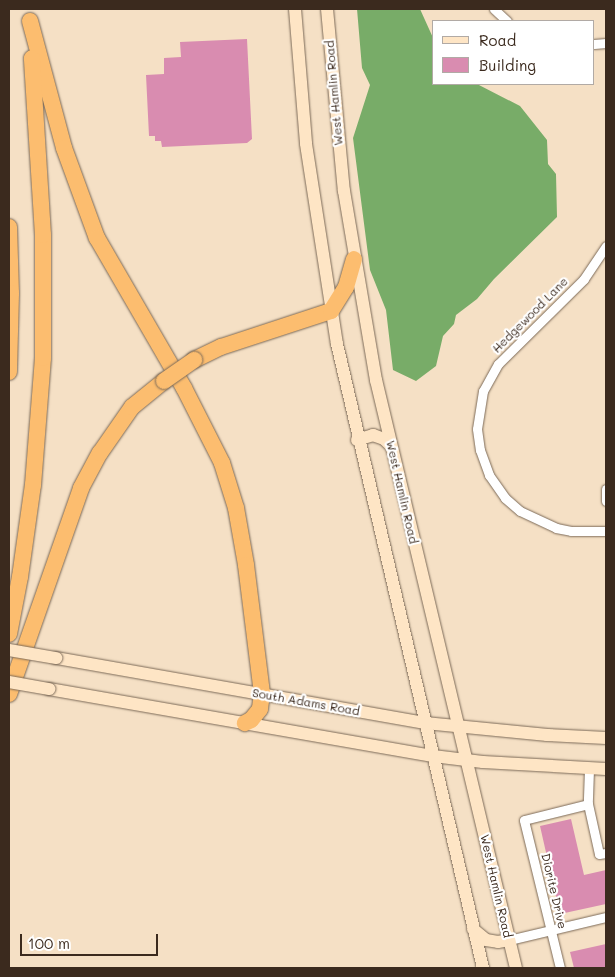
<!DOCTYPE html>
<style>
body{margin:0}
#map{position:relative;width:615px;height:977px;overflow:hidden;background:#f5e0c5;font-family:Mali,sans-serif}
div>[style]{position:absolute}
.forest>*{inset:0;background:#78ac68}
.building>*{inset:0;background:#d98cb0}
.roads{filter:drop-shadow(0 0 1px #7c6a58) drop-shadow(0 0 1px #7c6a58)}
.minor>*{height:9px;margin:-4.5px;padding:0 4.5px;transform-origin:4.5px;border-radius:4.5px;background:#fff}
.secondary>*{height:12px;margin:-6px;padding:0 6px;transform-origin:6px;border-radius:6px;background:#fee5c5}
.motorway>*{height:16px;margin:-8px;padding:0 8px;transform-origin:8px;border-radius:8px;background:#fcbd6f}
.bridges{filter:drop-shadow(0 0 1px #7c6a58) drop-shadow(0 0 1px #7c6a58)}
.secondary-bridge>*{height:12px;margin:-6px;padding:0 6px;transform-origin:6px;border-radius:6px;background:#fee5c5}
.motorway-bridge>*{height:16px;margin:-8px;padding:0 8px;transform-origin:8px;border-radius:8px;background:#fcbd6f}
span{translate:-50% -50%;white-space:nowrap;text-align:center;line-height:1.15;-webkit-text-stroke:4.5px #fff;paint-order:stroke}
.street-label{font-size:12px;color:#3b2a1e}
.frame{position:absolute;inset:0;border:10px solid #3b2a1e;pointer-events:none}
.legend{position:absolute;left:432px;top:20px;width:162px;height:65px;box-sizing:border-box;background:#fff;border:1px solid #b1aaa5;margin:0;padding:6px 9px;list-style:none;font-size:15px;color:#3b2a1e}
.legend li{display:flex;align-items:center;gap:10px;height:25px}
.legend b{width:25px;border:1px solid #b1aaa5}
.scale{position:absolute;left:20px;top:934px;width:138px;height:22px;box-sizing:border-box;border:2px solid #3b2a1e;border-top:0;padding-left:6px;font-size:15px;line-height:18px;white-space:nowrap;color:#3b2a1e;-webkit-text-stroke:4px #fff;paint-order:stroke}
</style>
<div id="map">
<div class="forest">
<i style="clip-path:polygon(357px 9px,420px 9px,434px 40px,434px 84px,477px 84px,520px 106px,547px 140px,548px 164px,556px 174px,557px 217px,494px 279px,477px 299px,456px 315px,454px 324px,443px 336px,436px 366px,416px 381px,393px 370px,386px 310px,370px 270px,353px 138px,370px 85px,362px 68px)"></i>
</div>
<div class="building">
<i style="clip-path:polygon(247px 39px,252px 139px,247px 143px,162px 147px,161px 141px,155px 141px,155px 136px,149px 136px,146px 75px,164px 74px,164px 58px,181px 57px,180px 42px)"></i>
<i style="clip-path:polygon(571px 819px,584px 875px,606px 870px,606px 904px,560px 914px,540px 826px)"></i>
<i style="clip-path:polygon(606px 944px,606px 968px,574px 968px,570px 952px)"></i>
</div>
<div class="roads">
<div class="minor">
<i style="left:494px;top:9px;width:18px;rotate:43deg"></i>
<i style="left:594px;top:44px;width:12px;rotate:-5deg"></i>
<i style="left:606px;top:246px;width:40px;rotate:124deg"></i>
<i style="left:584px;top:279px;width:121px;rotate:135.3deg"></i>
<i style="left:498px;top:364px;width:31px;rotate:119deg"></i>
<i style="left:483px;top:391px;width:38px;rotate:99deg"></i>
<i style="left:477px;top:429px;width:21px;rotate:82deg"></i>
<i style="left:480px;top:450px;width:27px;rotate:70deg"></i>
<i style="left:489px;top:475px;width:28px;rotate:55deg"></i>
<i style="left:505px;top:498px;width:20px;rotate:41deg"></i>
<i style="left:520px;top:511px;width:40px;rotate:25deg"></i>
<i style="left:556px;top:528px;width:15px;rotate:11deg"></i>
<i style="left:571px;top:531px;width:35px"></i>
<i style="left:606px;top:489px;width:12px;rotate:90deg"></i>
<i style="left:589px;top:769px;width:35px;rotate:92deg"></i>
<i style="left:588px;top:804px;width:51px;rotate:77.6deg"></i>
<i style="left:599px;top:854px;width:7px;rotate:-8deg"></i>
<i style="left:509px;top:940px;width:100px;rotate:-13.3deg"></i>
<i style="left:560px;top:968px;width:152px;rotate:-103.7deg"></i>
<i style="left:524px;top:820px;width:66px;rotate:-14deg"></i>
</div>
<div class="secondary">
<i style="left:295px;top:9px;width:135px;rotate:85.3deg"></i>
<i style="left:306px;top:144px;width:202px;rotate:81.2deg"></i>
<i style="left:337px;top:344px;width:641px;rotate:76.83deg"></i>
<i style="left:327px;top:9px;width:183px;rotate:84.7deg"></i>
<i style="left:344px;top:191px;width:192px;rotate:80.4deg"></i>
<i style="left:376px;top:380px;width:604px;rotate:76.61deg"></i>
<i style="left:357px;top:440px;width:17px;rotate:-17deg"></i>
<i style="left:373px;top:435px;width:12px;rotate:20deg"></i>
<i style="left:384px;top:439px;width:10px;rotate:45deg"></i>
<i style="left:56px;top:658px;width:375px;rotate:10deg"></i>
<i style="left:425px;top:723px;width:123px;rotate:5.6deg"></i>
<i style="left:547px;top:735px;width:59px;rotate:2.9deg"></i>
<i style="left:49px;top:689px;width:390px;rotate:9.9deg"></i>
<i style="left:433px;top:756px;width:50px;rotate:6.8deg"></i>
<i style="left:483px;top:762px;width:123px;rotate:3.3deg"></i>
<i style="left:473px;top:929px;width:17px;rotate:40deg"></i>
<i style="left:486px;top:940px;width:12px;rotate:9deg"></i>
<i style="left:498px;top:942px;width:11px;rotate:-10deg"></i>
</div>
<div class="motorway">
<i style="left:30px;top:21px;width:131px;rotate:75deg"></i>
<i style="left:64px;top:148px;width:96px;rotate:69.9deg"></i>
<i style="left:97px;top:238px;width:173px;rotate:59.9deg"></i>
<i style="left:184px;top:388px;width:84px;rotate:63.1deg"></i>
<i style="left:222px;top:463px;width:47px;rotate:72.7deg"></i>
<i style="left:236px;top:508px;width:58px;rotate:80deg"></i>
<i style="left:246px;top:565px;width:130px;rotate:82.9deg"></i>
<i style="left:262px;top:694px;width:15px;rotate:98deg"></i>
<i style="left:260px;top:709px;width:14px;rotate:129deg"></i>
<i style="left:251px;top:720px;width:7px;rotate:153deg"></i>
<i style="left:9px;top:227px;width:66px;rotate:88.3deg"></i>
<i style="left:11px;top:293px;width:79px;rotate:91.5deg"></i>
<i style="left:194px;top:360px;width:30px;rotate:-26deg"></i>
<i style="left:221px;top:347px;width:116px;rotate:-18.1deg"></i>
<i style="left:331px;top:311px;width:28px;rotate:-58deg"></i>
<i style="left:346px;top:287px;width:29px;rotate:-74deg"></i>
<i style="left:9px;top:634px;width:58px;rotate:-79.1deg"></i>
<i style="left:20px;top:577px;width:93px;rotate:-82deg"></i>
<i style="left:33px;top:485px;width:127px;rotate:-85.5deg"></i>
<i style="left:43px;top:358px;width:123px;rotate:-90deg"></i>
<i style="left:43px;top:235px;width:177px;rotate:-93.6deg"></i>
<i style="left:9px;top:694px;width:218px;rotate:-70.7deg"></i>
<i style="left:81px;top:488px;width:40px;rotate:-62deg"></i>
<i style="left:100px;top:453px;width:56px;rotate:-55.2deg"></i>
<i style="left:132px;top:407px;width:41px;rotate:-39.1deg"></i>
</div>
</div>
<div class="bridges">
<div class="secondary-bridge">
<i style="left:9px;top:650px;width:48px;rotate:9.7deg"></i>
<i style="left:9px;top:682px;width:41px;rotate:9.9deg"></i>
</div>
<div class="motorway-bridge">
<i style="left:164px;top:381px;width:37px;rotate:-35deg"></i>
</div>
</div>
<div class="street-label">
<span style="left:334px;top:93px;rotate:-95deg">West Hamlin Road</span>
<span style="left:530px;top:315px;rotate:-45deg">Hedgewood Lane</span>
<span style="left:402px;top:492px;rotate:77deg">West Hamlin Road</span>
<span style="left:306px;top:702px;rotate:10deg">South Adams Road</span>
<span style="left:496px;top:886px;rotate:77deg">West Hamlin Road</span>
<span style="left:554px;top:891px;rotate:77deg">Diorite Drive</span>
</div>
<div class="frame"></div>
<ul class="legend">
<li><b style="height:6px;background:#fee5c5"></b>Road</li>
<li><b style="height:14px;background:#d98cb0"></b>Building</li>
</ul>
<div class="scale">100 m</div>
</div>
